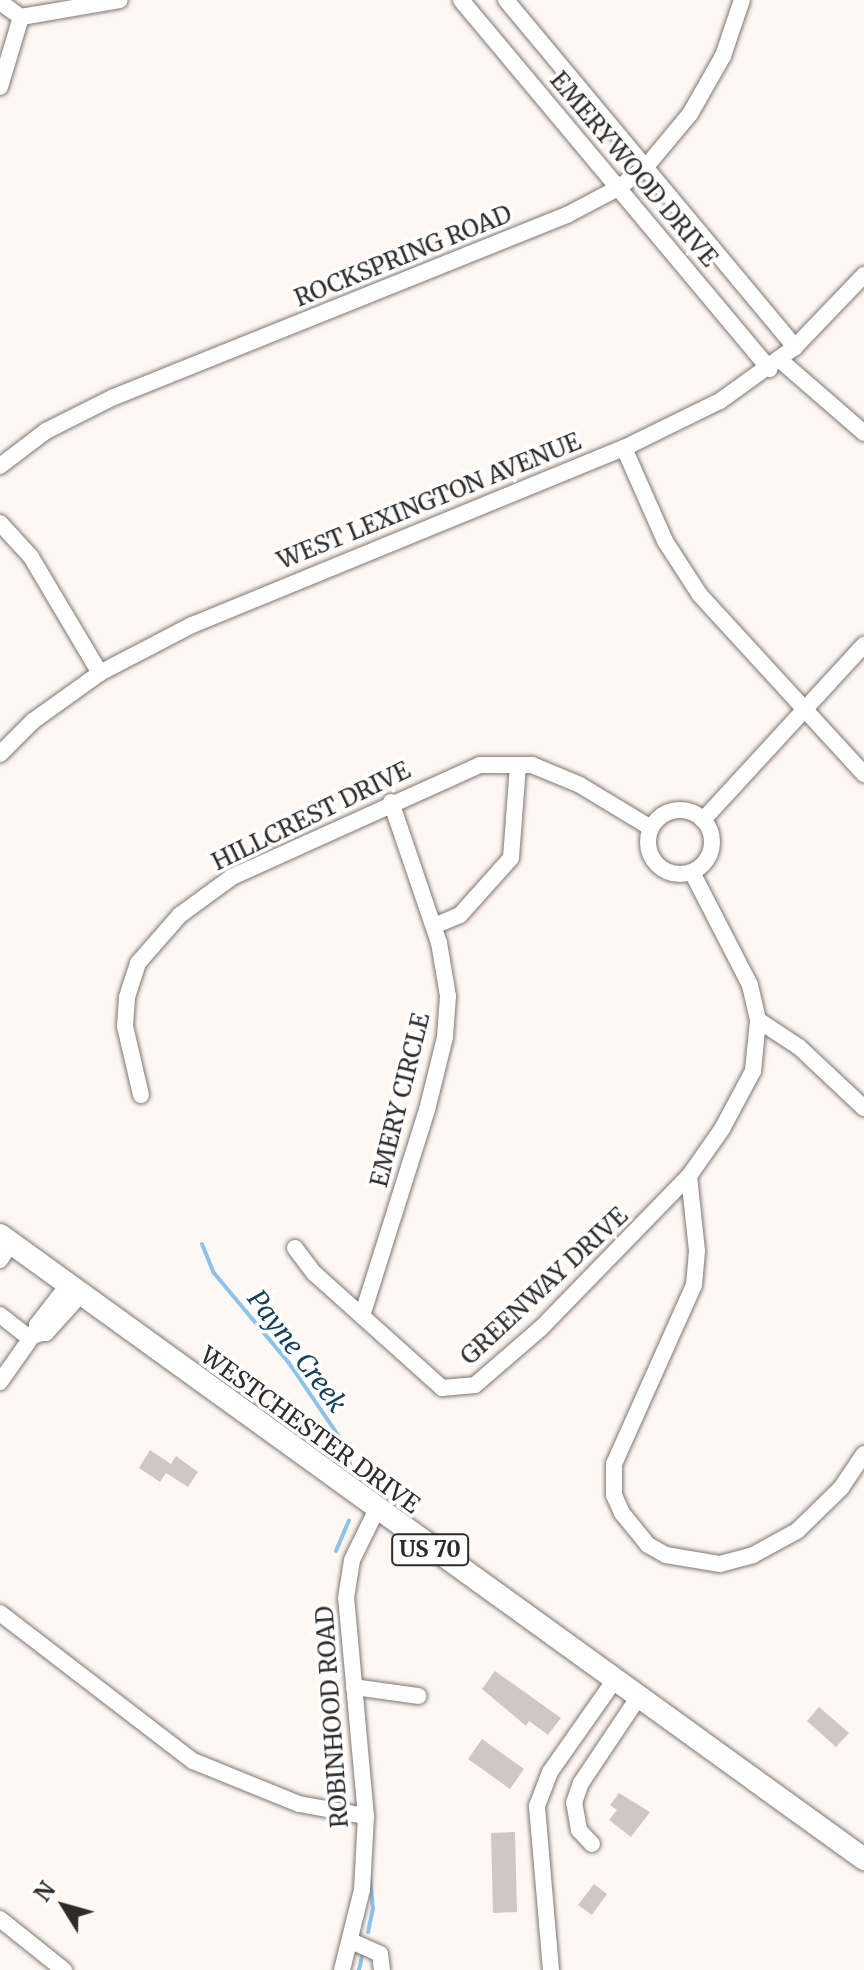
<!DOCTYPE html>
<style>
body{margin:0}
#map{position:relative;width:864px;height:1970px;overflow:hidden;background:#fff7f2;font-family:Merriweather,serif}
div>[style]{position:absolute}
.stream>*{height:4px;margin:-2px;padding:0 2px;transform-origin:2px;border-radius:2px;background:#8cc3eb}
.building>*{inset:0;background:#d1c7c2}
.roads{filter:drop-shadow(0 0 2px #7e7671) drop-shadow(0 0 2px #7e7671)}
.minor>*{height:16px;margin:-8px;padding:0 8px;transform-origin:8px;border-radius:8px;background:#fff}
.minor>.ring{margin:-8px;padding:0;box-sizing:content-box;background:none;border:16px solid #fff;border-radius:50%}
.major>*{height:22px;margin:-11px;padding:0 11px;transform-origin:11px;border-radius:11px;background:#fff}
span{translate:-50% -50%;white-space:nowrap;text-align:center;line-height:1.15;-webkit-text-stroke:7px #fff;paint-order:stroke}
.shield-label span{padding:2px 6px;background:#fff;border:2px solid;border-radius:6px;-webkit-text-stroke-width:0}
.shield-label{font-size:22px;color:#2e2b29;font-weight:700}
.street-label{font-size:24px;color:#2e2b29}
.water-label{font-size:26px;color:#133e59;font-style:italic}
.north{position:absolute;left:24px;top:1866px;width:80px;height:80px;-webkit-text-stroke:6px #fff;paint-order:stroke;rotate:307deg;font-size:22px;font-weight:700;line-height:32px;text-align:center;color:#2e2b29}
.north::after{content:'';display:block;margin:auto;width:28px;height:36px;background:#2e2b29;clip-path:polygon(50% 0,100% 100%,50% 72%,0 100%)}
</style>
<div id="map">
<div class="stream">
<i style="left:202px;top:1244px;width:31px;rotate:68deg"></i>
<i style="left:214px;top:1273px;width:117px;rotate:50.2deg"></i>
<i style="left:289px;top:1363px;width:102px;rotate:55.8deg"></i>
<i style="left:346px;top:1447px;width:32px;rotate:77deg"></i>
<i style="left:336px;top:1551px;width:33px;rotate:-67deg"></i>
<i style="left:368px;top:1932px;width:24px;rotate:-78deg"></i>
<i style="left:373px;top:1909px;width:30px;rotate:-96deg"></i>
<i style="left:359px;top:1970px;width:14px;rotate:-78deg"></i>
</div>
<div class="building">
<i style="clip-path:polygon(150px 1450px,171px 1464px,176px 1456px,198px 1472px,188px 1487px,166px 1473px,160px 1482px,139px 1468px)"></i>
<i style="clip-path:polygon(495px 1671px,561px 1718px,548px 1735px,529px 1721px,526px 1726px,482px 1689px)"></i>
<i style="clip-path:polygon(819px 1707px,849px 1733px,836px 1747px,807px 1721px)"></i>
<i style="clip-path:polygon(482px 1739px,524px 1769px,510px 1789px,468px 1759px)"></i>
<i style="clip-path:polygon(619px 1793px,650px 1812px,631px 1837px,609px 1820px,617px 1810px,610px 1805px)"></i>
<i style="clip-path:polygon(515px 1832px,517px 1912px,493px 1913px,491px 1833px)"></i>
<i style="clip-path:polygon(594px 1884px,607px 1894px,592px 1915px,578px 1905px)"></i>
</div>
<div class="roads">
<div class="minor">
<i style="left:461px;top:0;width:481px;rotate:50.1deg"></i>
<i style="left:506px;top:0;width:452px;rotate:50.2deg"></i>
<i style="left:0;top:2px;width:26px;rotate:36deg"></i>
<i style="left:0;top:87px;width:73px;rotate:-73.3deg"></i>
<i style="left:21px;top:17px;width:100px;rotate:-9.7deg"></i>
<i style="left:780px;top:360px;width:111px;rotate:41deg"></i>
<i style="left:624px;top:448px;width:102px;rotate:66.2deg"></i>
<i style="left:665px;top:541px;width:64px;rotate:57.1deg"></i>
<i style="left:700px;top:595px;width:243px;rotate:47.5deg"></i>
<i style="left:0;top:466px;width:58px;rotate:-37.3deg"></i>
<i style="left:46px;top:431px;width:76px;rotate:-26.6deg"></i>
<i style="left:114px;top:397px;width:488px;rotate:-21.9deg"></i>
<i style="left:567px;top:215px;width:58px;rotate:-27.9deg"></i>
<i style="left:618px;top:188px;width:34px;rotate:-37deg"></i>
<i style="left:645px;top:168px;width:70px;rotate:-50.2deg"></i>
<i style="left:690px;top:114px;width:67px;rotate:-60.4deg"></i>
<i style="left:723px;top:56px;width:59px;rotate:-71.3deg"></i>
<i style="left:0;top:523px;width:46px;rotate:47.6deg"></i>
<i style="left:31px;top:557px;width:135px;rotate:59.3deg"></i>
<i style="left:0;top:754px;width:47px;rotate:-45deg"></i>
<i style="left:33px;top:721px;width:82px;rotate:-35.6deg"></i>
<i style="left:100px;top:673px;width:104px;rotate:-27.6deg"></i>
<i style="left:192px;top:625px;width:467px;rotate:-22.3deg"></i>
<i style="left:624px;top:448px;width:107px;rotate:-26.1deg"></i>
<i style="left:720px;top:401px;width:92px;rotate:-35.8deg"></i>
<i style="left:795px;top:347px;width:100px;rotate:-46.2deg"></i>
<i class="ring" style="left:648px;top:810px;width:48px;height:48px"></i>
<i style="left:703px;top:820px;width:238px;rotate:-47.4deg"></i>
<i style="left:434px;top:926px;width:28px;rotate:-23deg"></i>
<i style="left:460px;top:915px;width:76px;rotate:-48.2deg"></i>
<i style="left:511px;top:858px;width:93px;rotate:-85.7deg"></i>
<i style="left:758px;top:1020px;width:49px;rotate:33.4deg"></i>
<i style="left:799px;top:1047px;width:89px;rotate:43.2deg"></i>
<i style="left:141px;top:1095px;width:71px;rotate:-103.1deg"></i>
<i style="left:125px;top:1026px;width:29px;rotate:-86deg"></i>
<i style="left:127px;top:997px;width:36px;rotate:-72deg"></i>
<i style="left:138px;top:963px;width:64px;rotate:-48.8deg"></i>
<i style="left:180px;top:915px;width:64px;rotate:-36.2deg"></i>
<i style="left:232px;top:877px;width:272px;rotate:-24.3deg"></i>
<i style="left:480px;top:765px;width:52px"></i>
<i style="left:532px;top:765px;width:52px;rotate:22.6deg"></i>
<i style="left:580px;top:785px;width:83px;rotate:31.2deg"></i>
<i style="left:689px;top:1176px;width:75px;rotate:83.9deg"></i>
<i style="left:697px;top:1251px;width:34px;rotate:95deg"></i>
<i style="left:694px;top:1285px;width:196px;rotate:114.1deg"></i>
<i style="left:614px;top:1464px;width:31px;rotate:90deg"></i>
<i style="left:614px;top:1495px;width:20px;rotate:66deg"></i>
<i style="left:622px;top:1513px;width:41px;rotate:50.9deg"></i>
<i style="left:648px;top:1545px;width:21px;rotate:29deg"></i>
<i style="left:666px;top:1555px;width:55px;rotate:9.5deg"></i>
<i style="left:720px;top:1564px;width:34px;rotate:-15deg"></i>
<i style="left:753px;top:1555px;width:50px;rotate:-28.6deg"></i>
<i style="left:797px;top:1531px;width:62px;rotate:-44.3deg"></i>
<i style="left:841px;top:1488px;width:41px;rotate:-55.9deg"></i>
<i style="left:295px;top:1248px;width:31px;rotate:53deg"></i>
<i style="left:314px;top:1273px;width:172px;rotate:41.9deg"></i>
<i style="left:442px;top:1388px;width:33px;rotate:-5deg"></i>
<i style="left:475px;top:1385px;width:87px;rotate:-40.8deg"></i>
<i style="left:541px;top:1328px;width:212px;rotate:-45.8deg"></i>
<i style="left:689px;top:1176px;width:57px;rotate:-54.9deg"></i>
<i style="left:722px;top:1129px;width:66px;rotate:-61.9deg"></i>
<i style="left:753px;top:1071px;width:51px;rotate:-84.4deg"></i>
<i style="left:758px;top:1020px;width:36px;rotate:-103deg"></i>
<i style="left:750px;top:985px;width:127px;rotate:-117.2deg"></i>
<i style="left:0;top:1260px;width:20px;rotate:-57deg"></i>
<i style="left:0;top:1315px;width:33px;rotate:38deg"></i>
<i style="left:26px;top:1335px;width:20px;rotate:-6deg"></i>
<i style="left:46px;top:1333px;width:52px;rotate:-48.1deg"></i>
<i style="left:362px;top:1316px;width:216px;rotate:-72.5deg"></i>
<i style="left:427px;top:1110px;width:75px;rotate:-76.1deg"></i>
<i style="left:445px;top:1037px;width:41px;rotate:-85.8deg"></i>
<i style="left:448px;top:996px;width:54px;rotate:-99.6deg"></i>
<i style="left:439px;top:943px;width:149px;rotate:-108.8deg"></i>
<i style="left:36px;top:1335px;width:10px;rotate:-84deg"></i>
<i style="left:37px;top:1325px;width:51px;rotate:-52.2deg"></i>
<i style="left:0;top:1382px;width:57px;rotate:-54.9deg"></i>
<i style="left:0;top:1613px;width:243px;rotate:37.5deg"></i>
<i style="left:193px;top:1761px;width:114px;rotate:22.1deg"></i>
<i style="left:299px;top:1804px;width:68px;rotate:10.2deg"></i>
<i style="left:354px;top:1687px;width:65px;rotate:8deg"></i>
<i style="left:592px;top:1844px;width:19px;rotate:-133deg"></i>
<i style="left:579px;top:1830px;width:27px;rotate:-100deg"></i>
<i style="left:574px;top:1803px;width:21px;rotate:-71deg"></i>
<i style="left:581px;top:1783px;width:102px;rotate:-56.2deg"></i>
<i style="left:0;top:1919px;width:82px;rotate:38.6deg"></i>
<i style="left:351px;top:1941px;width:32px;rotate:24deg"></i>
<i style="left:380px;top:1954px;width:16px;rotate:83deg"></i>
<i style="left:342px;top:1970px;width:82px;rotate:-76deg"></i>
<i style="left:362px;top:1890px;width:74px;rotate:-86.9deg"></i>
<i style="left:366px;top:1816px;width:219px;rotate:-95.2deg"></i>
<i style="left:346px;top:1598px;width:38px;rotate:-81deg"></i>
<i style="left:352px;top:1560px;width:55px;rotate:-63.9deg"></i>
<i style="left:551px;top:1970px;width:165px;rotate:-94.9deg"></i>
<i style="left:537px;top:1806px;width:36px;rotate:-69deg"></i>
<i style="left:550px;top:1772px;width:111px;rotate:-54.9deg"></i>
</div>
<div class="major">
<i style="left:0;top:1235px;width:1066px;rotate:35.84deg"></i>
</div>
</div>
<div class="shield-label">
<span style="left:430px;top:1550px">US 70</span>
</div>
<div class="street-label">
<span style="left:634px;top:169px;rotate:50deg">EMERYWOOD DRIVE</span>
<span style="left:403px;top:256px;rotate:-22deg">ROCKSPRING ROAD</span>
<span style="left:429px;top:501px;rotate:-22deg">WEST LEXINGTON AVENUE</span>
<span style="left:311px;top:816px;rotate:-26deg">HILLCREST DRIVE</span>
<span style="left:400px;top:1100px;rotate:-76deg">EMERY CIRCLE</span>
<span style="left:544px;top:1286px;rotate:-43deg">GREENWAY DRIVE</span>
<span style="left:310px;top:1430px;rotate:36deg">WESTCHESTER DRIVE</span>
<span style="left:332px;top:1717px;rotate:-94deg">ROBINHOOD ROAD</span>
</div>
<div class="water-label">
<span style="left:297px;top:1351px;rotate:53deg">Payne Creek</span>
</div>
<div class="north">N</div>
</div>
